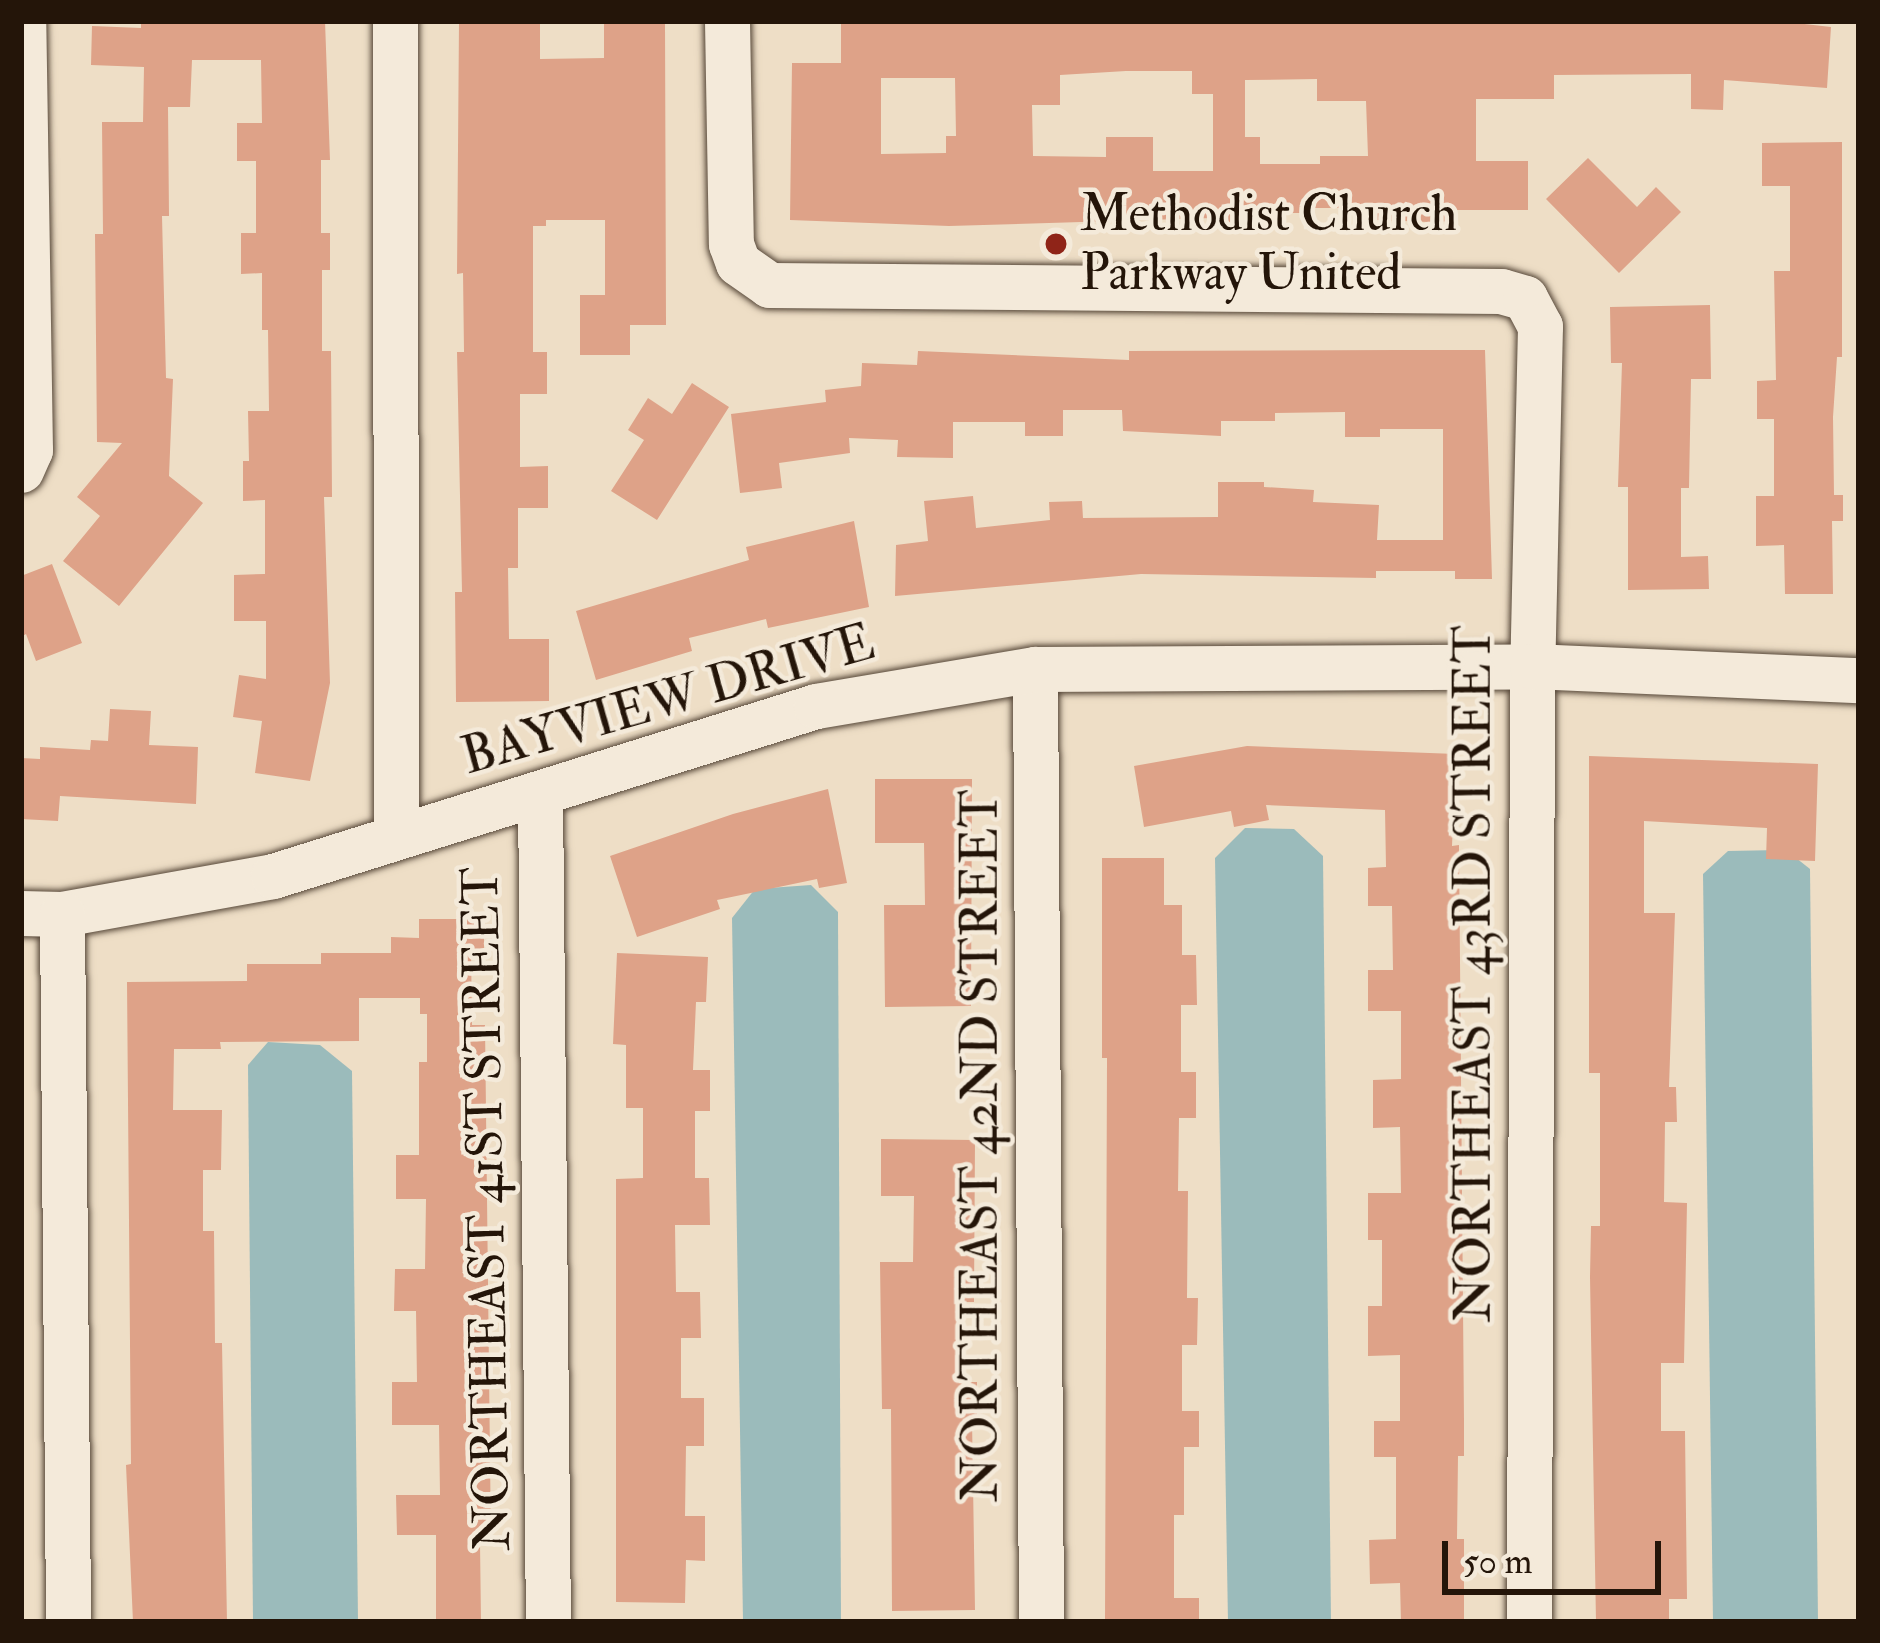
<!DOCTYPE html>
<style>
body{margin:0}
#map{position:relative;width:1880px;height:1643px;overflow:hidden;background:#eedec6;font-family:"IM FELL Double Pica",serif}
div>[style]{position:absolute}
.water>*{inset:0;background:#9bbbbb}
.building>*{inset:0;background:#dea288}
.roads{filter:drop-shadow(0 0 3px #564738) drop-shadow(0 0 3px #564738)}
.minor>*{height:45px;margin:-22.5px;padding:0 22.5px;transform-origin:22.5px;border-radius:22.5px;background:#f4eada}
.dots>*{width:33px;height:33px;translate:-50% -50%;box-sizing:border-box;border:6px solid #f4eada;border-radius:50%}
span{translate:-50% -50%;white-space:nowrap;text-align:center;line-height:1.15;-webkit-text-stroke:9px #f4eada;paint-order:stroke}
.poi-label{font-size:51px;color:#241509}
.left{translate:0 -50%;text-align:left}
.street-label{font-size:51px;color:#241509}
.frame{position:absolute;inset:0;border:24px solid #241509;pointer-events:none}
.scale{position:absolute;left:1442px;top:1541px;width:219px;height:54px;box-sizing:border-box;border:6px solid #241509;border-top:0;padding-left:15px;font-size:36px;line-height:42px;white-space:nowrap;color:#241509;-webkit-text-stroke:9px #f4eada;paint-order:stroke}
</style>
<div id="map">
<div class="water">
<i style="clip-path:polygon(1245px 828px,1294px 829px,1323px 856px,1331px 1622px,1228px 1622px,1215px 858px)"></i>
<i style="clip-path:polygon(1786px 850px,1810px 869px,1818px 1622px,1713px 1622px,1703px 874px,1728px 851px)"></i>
<i style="clip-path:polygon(811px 885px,838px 912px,841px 1622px,743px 1622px,732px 918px,755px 889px)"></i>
<i style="clip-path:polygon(268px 1042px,320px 1045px,352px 1071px,358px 1622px,253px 1622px,248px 1065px)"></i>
</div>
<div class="building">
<i style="clip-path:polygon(141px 21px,325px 21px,330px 160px,321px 160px,321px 233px,330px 233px,330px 270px,322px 270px,322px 351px,331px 351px,332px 497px,324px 497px,330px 683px,310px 781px,255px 773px,262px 721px,233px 717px,239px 675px,266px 679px,266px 621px,234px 621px,234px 575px,265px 574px,265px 500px,243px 501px,243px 461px,249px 461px,248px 411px,269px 411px,268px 330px,262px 330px,262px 273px,241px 274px,241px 233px,256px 233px,256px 161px,237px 161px,237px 123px,262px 123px,261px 60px,192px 60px,190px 107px,168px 107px,169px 216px,162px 216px,166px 378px,173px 379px,169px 476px,203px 503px,119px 606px,63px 561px,100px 516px,77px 497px,122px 443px,97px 442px,95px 234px,103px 234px,102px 122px,143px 122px,144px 67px,91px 65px,92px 26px,141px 28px)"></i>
<i style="clip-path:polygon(459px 21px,540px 21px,540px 59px,604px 58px,604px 21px,665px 21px,666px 325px,630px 325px,630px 355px,580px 355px,580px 295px,605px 295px,605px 220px,546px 220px,546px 226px,533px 226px,533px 352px,547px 352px,547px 394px,520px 394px,520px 467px,548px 466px,548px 508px,518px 508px,518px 568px,508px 568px,509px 639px,549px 639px,549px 701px,456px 702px,455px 592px,462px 592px,457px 352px,464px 352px,463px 273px,457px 274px)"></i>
<i style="clip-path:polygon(evenodd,841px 21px,1777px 21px,1831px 27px,1827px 88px,1724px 80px,1723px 110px,1691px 109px,1691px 74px,1554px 75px,1554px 99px,1476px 99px,1476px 161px,1528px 161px,1528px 210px,1456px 210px,1456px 221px,1429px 222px,1377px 220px,1377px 208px,1308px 208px,1308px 213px,1240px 213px,1240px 224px,1213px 224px,1213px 218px,949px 226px,790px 220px,792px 63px,841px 63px,841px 21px,1126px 71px,1192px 71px,1192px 94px,1213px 94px,1213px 171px,1153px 171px,1153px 137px,1106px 137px,1106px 157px,1033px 156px,1032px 105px,1060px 105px,1060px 75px,1126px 71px,841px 21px,881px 78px,955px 78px,956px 136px,946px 136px,946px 153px,881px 154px,881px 78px,841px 21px,1317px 79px,1317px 101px,1366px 101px,1368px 156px,1320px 156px,1320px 164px,1260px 164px,1260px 137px,1245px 137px,1245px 80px,1317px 79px)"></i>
<i style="clip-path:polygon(1842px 142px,1842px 357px,1837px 357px,1833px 417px,1834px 495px,1843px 495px,1843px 521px,1832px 521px,1833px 594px,1785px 594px,1784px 545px,1756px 546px,1756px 496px,1774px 496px,1774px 419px,1757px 419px,1757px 381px,1776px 380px,1774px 271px,1790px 271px,1790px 186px,1762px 186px,1762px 143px)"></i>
<i style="clip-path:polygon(1588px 158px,1637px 207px,1656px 187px,1681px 212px,1619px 273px,1546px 199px)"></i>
<i style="clip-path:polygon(1710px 305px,1711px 379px,1691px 379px,1689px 488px,1681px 488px,1681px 557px,1708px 556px,1709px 589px,1628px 590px,1628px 487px,1618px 487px,1622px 363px,1611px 363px,1610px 307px)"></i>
<i style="clip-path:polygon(1398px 350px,1485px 350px,1492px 579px,1455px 579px,1455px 571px,1376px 571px,1376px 578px,1141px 574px,895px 596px,896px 545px,928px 541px,924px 501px,973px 496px,976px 528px,1050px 520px,1049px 502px,1082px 501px,1083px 518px,1218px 517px,1218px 482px,1264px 482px,1264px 487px,1314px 490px,1313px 502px,1379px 505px,1377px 540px,1443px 540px,1443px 429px,1380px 429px,1380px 437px,1345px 437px,1345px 412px,1275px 413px,1275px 421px,1221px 421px,1221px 436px,1123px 431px,1122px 410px,1063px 410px,1063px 436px,1025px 436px,1025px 422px,953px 422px,953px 458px,897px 457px,898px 440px,849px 438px,850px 453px,779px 463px,782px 488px,740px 493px,731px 414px,826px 402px,825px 390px,861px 386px,862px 363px,917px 365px,918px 351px,1129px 360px,1129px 351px)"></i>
<i style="clip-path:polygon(692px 383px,729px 407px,657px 520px,611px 491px,644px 440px,628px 430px,648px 398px,672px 414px)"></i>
<i style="clip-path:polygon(854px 521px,869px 607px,768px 628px,766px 619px,689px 638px,692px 651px,596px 680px,576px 611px,749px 560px,746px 547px)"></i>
<i style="clip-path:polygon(52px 564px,82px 643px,36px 661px,26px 634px,21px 637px,21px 576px)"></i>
<i style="clip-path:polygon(110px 709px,151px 711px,149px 745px,198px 747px,196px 804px,60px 796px,58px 821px,21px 819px,21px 758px,40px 759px,40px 747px,90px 750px,91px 740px,108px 741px)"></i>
<i style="clip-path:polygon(1247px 746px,1456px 754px,1452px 846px,1459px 845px,1464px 1421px,1464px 1456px,1458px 1456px,1457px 1539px,1464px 1539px,1464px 1622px,1401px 1622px,1400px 1583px,1370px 1584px,1369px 1540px,1396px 1539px,1396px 1457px,1374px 1457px,1374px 1421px,1400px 1421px,1400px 1355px,1368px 1356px,1368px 1306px,1382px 1306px,1382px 1240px,1368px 1240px,1368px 1193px,1401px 1193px,1400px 1127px,1373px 1128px,1373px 1080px,1401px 1079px,1401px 1011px,1368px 1011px,1368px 970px,1393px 970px,1392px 906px,1368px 906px,1368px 868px,1386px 867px,1385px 810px,1266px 805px,1269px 820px,1234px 827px,1231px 811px,1144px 827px,1134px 766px)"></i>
<i style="clip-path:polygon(1589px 756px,1818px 764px,1815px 861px,1766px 859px,1767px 828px,1644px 821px,1644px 913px,1675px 913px,1669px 1087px,1676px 1087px,1677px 1122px,1665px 1122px,1664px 1202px,1687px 1203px,1684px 1363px,1661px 1363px,1661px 1431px,1685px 1431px,1687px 1599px,1669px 1599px,1669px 1622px,1596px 1622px,1590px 1277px,1591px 1226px,1600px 1226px,1600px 1073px,1589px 1073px)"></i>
<i style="clip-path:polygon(875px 779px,972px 779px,971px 1006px,885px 1007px,884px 905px,925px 905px,924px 843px,875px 843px)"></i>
<i style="clip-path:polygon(828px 789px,847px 883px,819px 888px,817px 879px,717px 900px,720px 909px,637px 937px,610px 856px,733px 814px)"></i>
<i style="clip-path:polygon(1102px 858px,1164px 858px,1164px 905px,1182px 905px,1182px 955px,1196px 955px,1197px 1005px,1181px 1005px,1181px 1072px,1196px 1072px,1196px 1118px,1179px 1118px,1178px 1191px,1188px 1191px,1187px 1298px,1198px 1298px,1197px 1345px,1182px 1345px,1182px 1411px,1199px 1411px,1199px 1447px,1184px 1447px,1184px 1515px,1174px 1515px,1174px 1598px,1199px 1598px,1199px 1622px,1105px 1622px,1107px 1058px,1102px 1058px)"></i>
<i style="clip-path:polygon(419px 919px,484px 919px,484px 950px,471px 950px,472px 1025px,485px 1025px,491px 1543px,480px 1543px,481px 1622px,436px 1622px,436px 1535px,397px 1535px,396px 1495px,440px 1495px,439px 1425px,392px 1425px,392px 1382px,417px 1382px,416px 1311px,394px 1311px,395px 1269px,425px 1269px,426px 1199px,396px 1199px,396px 1155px,419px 1155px,419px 1062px,427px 1062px,427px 1014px,420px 1014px,420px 998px,359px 998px,359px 1041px,220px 1042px,221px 1049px,174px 1049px,173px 1110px,222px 1110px,221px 1170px,203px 1170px,203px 1231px,214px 1231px,215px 1343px,222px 1343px,227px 1622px,133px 1622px,126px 1465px,131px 1464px,127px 982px,247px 981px,247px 964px,321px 964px,321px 953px,391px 953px,391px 937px,419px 938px)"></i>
<i style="clip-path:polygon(617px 953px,708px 957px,706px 1002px,696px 1002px,693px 1070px,710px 1070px,710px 1111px,695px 1111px,695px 1178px,709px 1178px,710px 1225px,675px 1225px,676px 1292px,700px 1292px,701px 1338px,681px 1338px,681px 1398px,704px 1398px,704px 1446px,686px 1446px,685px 1516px,705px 1516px,705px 1561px,686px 1560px,685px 1603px,616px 1602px,616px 1179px,643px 1178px,643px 1108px,626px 1108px,626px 1045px,613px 1044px)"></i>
<i style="clip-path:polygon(881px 1139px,975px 1140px,974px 1302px,959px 1302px,959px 1382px,977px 1382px,977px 1419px,972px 1419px,975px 1610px,892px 1611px,891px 1409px,882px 1409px,880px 1262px,913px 1262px,914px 1196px,881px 1196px)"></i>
</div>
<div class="roads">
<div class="minor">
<i style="left:395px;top:21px;width:815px;rotate:89.93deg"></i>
<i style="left:727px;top:21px;width:223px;rotate:89deg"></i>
<i style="left:731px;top:244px;width:20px;rotate:70deg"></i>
<i style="left:738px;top:263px;width:38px;rotate:35deg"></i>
<i style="left:769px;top:285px;width:732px;rotate:0.47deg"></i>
<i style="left:1501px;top:291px;width:25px;rotate:16deg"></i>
<i style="left:1525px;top:298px;width:32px;rotate:62deg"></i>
<i style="left:1540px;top:326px;width:340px;rotate:91.3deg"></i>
<i style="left:1532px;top:666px;width:956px;rotate:90.18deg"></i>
<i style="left:21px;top:470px;width:22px;rotate:-66deg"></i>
<i style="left:30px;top:450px;width:429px;rotate:-90.9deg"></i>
<i style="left:1035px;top:669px;width:953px;rotate:89.64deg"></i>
<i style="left:540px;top:795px;width:827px;rotate:89.45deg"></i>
<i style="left:21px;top:913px;width:41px;rotate:1.4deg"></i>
<i style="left:62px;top:914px;width:214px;rotate:-10.2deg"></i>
<i style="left:273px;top:876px;width:569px;rotate:-17.38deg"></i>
<i style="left:816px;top:706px;width:222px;rotate:-9.6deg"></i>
<i style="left:1035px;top:669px;width:497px;rotate:-0.3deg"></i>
<i style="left:1532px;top:666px;width:327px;rotate:2.5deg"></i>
<i style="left:62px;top:914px;width:708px;rotate:89.51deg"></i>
</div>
</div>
<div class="dots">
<i style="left:1056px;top:244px;background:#8f2418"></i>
</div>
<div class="poi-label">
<span class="left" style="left:1080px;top:244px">Methodist Church<br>Parkway United</span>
</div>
<div class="street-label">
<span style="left:668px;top:700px;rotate:-16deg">BAYVIEW DRIVE</span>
<span style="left:1474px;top:974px;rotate:-90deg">NORTHEAST 43RD STREET</span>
<span style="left:981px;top:1146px;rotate:-90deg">NORTHEAST 42ND STREET</span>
<span style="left:487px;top:1209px;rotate:-91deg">NORTHEAST 41ST STREET</span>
</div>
<div class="frame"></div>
<div class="scale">50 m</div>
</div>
